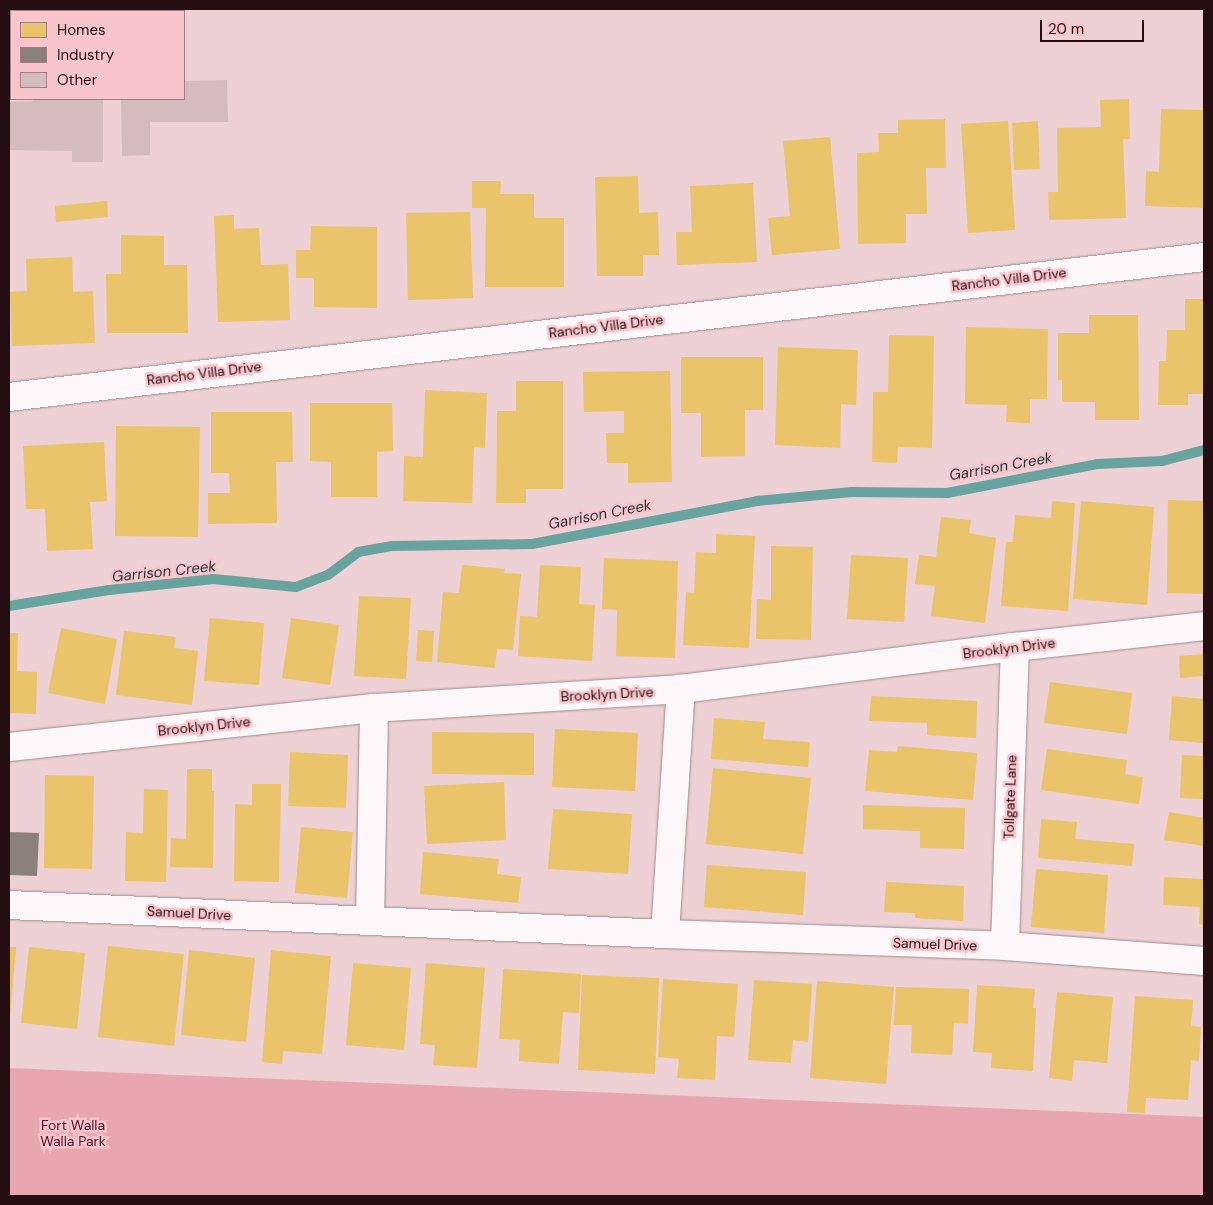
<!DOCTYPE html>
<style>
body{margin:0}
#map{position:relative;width:1213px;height:1205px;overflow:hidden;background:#edd1d4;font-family:"DM Sans",sans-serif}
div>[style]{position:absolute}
.green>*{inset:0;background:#e8a6b0}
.homes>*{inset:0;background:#e9c46a}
.industry>*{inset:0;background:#8a817c}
.stream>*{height:10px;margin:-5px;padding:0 5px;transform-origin:5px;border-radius:5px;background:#68a3a0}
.building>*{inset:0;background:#d4bbbe}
.roads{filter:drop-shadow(0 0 1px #a18a8d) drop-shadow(0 0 1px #a18a8d)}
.street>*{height:28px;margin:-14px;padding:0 14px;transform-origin:14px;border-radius:14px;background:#fcf8f9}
span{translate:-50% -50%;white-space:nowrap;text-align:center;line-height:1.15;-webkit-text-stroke:5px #f9c5cc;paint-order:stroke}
.street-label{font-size:14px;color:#240e12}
.park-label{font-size:14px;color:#540920}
.water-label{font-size:15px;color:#183533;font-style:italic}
.frame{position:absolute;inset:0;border:10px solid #240e12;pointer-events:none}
.legend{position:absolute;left:10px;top:10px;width:175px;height:90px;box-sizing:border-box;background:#f9c5cc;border:1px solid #a47c82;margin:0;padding:6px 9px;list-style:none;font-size:15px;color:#240e12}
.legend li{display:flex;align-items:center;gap:10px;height:25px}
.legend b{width:25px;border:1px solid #a47c82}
.scale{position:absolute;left:1040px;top:20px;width:104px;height:22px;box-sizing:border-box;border:2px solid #240e12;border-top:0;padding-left:6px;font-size:15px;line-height:18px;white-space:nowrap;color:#240e12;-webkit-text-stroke:4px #f9c5cc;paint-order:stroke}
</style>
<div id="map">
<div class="green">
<i style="clip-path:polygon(9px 1068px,1204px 1117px,1204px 1196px,9px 1196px)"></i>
</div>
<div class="homes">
<i style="clip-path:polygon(1129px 99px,1130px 139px,1123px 139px,1126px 218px,1049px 220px,1048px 192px,1058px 192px,1057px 128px,1101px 127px,1100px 100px)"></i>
<i style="clip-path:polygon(1161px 109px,1204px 110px,1204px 208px,1145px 206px,1146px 171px,1159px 172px)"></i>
<i style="clip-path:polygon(945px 119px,946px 168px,926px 168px,927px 214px,906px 214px,906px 243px,858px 244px,857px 153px,879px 152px,878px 133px,898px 133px,898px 120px)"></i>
<i style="clip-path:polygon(1008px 121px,1015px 230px,968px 233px,961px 124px)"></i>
<i style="clip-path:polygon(1038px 121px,1040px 169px,1014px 170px,1012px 123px)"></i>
<i style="clip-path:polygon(830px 137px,840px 249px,772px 255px,768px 218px,790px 216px,783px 141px)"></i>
<i style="clip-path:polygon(638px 176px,639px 213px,658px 212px,659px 255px,643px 255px,643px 276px,597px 276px,595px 177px)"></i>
<i style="clip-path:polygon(472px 181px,501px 181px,500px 194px,534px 194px,534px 218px,564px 218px,564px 287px,485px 287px,486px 208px,472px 208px)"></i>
<i style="clip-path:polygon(753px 183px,757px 262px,677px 265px,676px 232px,692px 232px,690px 186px)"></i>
<i style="clip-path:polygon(107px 201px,108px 217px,56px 222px,55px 206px)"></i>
<i style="clip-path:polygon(470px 212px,473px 298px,408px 300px,406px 213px)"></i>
<i style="clip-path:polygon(234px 215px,234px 229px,259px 228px,261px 265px,288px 264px,290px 320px,218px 322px,214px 216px)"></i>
<i style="clip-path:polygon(311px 226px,377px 227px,377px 308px,314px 307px,314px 278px,296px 278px,296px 250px,310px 250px)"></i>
<i style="clip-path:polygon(121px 235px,164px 236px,164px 265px,187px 265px,188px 333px,107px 333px,106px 274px,121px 274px)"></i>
<i style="clip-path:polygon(72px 257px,73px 292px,93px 291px,95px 343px,12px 346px,10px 292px,27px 291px,26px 259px)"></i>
<i style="clip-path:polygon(1185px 299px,1204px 299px,1204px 394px,1188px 394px,1188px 405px,1158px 405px,1159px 361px,1166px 361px,1167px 330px,1185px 330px)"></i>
<i style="clip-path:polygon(1089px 315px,1138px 315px,1139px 420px,1095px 420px,1095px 402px,1062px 402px,1062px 380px,1058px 380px,1058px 333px,1089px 333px)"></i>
<i style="clip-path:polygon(966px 327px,1048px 329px,1047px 399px,1030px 399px,1030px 423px,1006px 422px,1007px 405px,965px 404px)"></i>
<i style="clip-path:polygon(889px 335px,934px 336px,932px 448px,898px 447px,897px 463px,872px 462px,873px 392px,888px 392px)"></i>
<i style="clip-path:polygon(778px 347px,858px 350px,856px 405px,841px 404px,840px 448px,775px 445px)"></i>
<i style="clip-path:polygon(681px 357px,763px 357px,763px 410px,745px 410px,745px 456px,701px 457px,701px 413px,681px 413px)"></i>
<i style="clip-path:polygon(670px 371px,672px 482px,628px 483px,628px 463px,607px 463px,606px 433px,624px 433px,624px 411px,584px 412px,583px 372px)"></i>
<i style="clip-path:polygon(516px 381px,563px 381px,563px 489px,526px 489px,526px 503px,496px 503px,497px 411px,516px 411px)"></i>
<i style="clip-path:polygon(425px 390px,487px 393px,485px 448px,474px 447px,472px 503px,403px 501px,404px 456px,423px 457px)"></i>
<i style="clip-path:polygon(310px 403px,392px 403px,393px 451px,377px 452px,377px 497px,331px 497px,331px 462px,310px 461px)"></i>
<i style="clip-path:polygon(211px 412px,292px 412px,293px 462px,276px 462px,277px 523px,208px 524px,208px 493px,230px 493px,229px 473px,211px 473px)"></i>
<i style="clip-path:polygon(116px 426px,200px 427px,198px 537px,115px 536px)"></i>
<i style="clip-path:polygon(104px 442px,107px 501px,90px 502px,93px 549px,47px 551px,45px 509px,26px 509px,23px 446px)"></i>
<i style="clip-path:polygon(1168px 500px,1204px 501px,1204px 594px,1167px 593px)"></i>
<i style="clip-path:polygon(1052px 501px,1075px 503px,1068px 611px,1001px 606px,1006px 542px,1013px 542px,1015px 515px,1051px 518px)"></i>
<i style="clip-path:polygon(1081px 501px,1154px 507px,1147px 605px,1073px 599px)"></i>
<i style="clip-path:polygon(941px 517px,971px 520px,969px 533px,996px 538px,985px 623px,931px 616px,935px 586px,915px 584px,919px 555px,936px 557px)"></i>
<i style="clip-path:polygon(716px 534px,755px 536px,749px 648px,683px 645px,686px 592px,694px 593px,696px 552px,716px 553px)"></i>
<i style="clip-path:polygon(771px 546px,813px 547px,811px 640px,756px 639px,757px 599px,771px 600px)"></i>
<i style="clip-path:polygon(851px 555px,908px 558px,904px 622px,847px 619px)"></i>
<i style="clip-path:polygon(604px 558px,678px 561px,675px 658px,616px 656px,617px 610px,602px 609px)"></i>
<i style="clip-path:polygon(462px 565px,505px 569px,504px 573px,521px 574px,513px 650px,497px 649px,495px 668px,437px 662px,443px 592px,459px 593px)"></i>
<i style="clip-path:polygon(540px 565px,581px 567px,579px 604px,595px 605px,592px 661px,518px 656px,520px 616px,537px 617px)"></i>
<i style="clip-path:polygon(359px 596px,411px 598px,406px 679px,354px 676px)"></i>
<i style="clip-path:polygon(210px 618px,264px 623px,259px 685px,204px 681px)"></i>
<i style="clip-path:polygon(291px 618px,339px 625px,330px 685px,282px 678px)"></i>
<i style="clip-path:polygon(61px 628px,117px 639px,105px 704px,48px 693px)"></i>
<i style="clip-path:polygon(418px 630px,434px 631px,432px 662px,416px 661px)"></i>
<i style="clip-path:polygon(124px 631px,176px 637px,174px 648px,198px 651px,192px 705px,116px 695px)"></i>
<i style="clip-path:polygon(9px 633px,18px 633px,17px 671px,37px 672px,36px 714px,9px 713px)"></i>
<i style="clip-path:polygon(1204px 654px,1204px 676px,1180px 678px,1179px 656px)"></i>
<i style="clip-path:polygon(1050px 682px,1132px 693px,1127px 734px,1044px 723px)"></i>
<i style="clip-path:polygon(871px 696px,977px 701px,976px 738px,927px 735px,927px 723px,869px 721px)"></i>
<i style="clip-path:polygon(1172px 696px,1204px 699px,1204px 743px,1169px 740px)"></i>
<i style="clip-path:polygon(714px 718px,765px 722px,763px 739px,810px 742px,808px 767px,711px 759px)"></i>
<i style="clip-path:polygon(555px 729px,638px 733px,635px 791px,552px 787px)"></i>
<i style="clip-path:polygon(432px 732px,534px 733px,534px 775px,432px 774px)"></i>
<i style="clip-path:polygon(898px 746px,977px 753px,973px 800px,865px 791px,869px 750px,897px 752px)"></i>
<i style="clip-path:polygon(1047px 749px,1127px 760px,1125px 774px,1143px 777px,1139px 804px,1041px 790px)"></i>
<i style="clip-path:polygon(290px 752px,348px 755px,346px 808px,288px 806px)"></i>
<i style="clip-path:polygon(1182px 755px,1204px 756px,1204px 799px,1180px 798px)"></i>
<i style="clip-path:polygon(713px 768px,811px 778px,803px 854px,706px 844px)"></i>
<i style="clip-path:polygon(187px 769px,212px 769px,212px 791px,214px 791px,213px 868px,170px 867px,171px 838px,186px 839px)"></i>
<i style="clip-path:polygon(45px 775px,94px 776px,92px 869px,44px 868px)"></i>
<i style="clip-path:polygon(504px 782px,506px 840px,427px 844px,424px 786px)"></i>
<i style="clip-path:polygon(252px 784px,281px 784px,279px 882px,234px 881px,235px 804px,252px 805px)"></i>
<i style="clip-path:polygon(144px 789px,168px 790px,166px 882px,125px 881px,126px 832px,143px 833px)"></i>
<i style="clip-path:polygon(863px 805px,965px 808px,964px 849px,920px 848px,920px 831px,863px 829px)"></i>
<i style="clip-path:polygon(553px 809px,632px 814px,628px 874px,548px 869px)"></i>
<i style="clip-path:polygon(1169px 812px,1204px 818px,1204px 846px,1164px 840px)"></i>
<i style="clip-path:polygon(1041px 819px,1077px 822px,1075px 839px,1134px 844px,1132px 866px,1038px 858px)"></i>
<i style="clip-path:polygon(301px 827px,353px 832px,347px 898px,295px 893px)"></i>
<i style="clip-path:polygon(423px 852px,499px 859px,497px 874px,521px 877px,518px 903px,420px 894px)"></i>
<i style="clip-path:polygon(707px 865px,806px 872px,803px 915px,704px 907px)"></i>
<i style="clip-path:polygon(1036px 869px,1108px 875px,1104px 933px,1031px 927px)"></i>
<i style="clip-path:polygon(1164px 877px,1204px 879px,1204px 925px,1199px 924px,1200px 907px,1163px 905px)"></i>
<i style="clip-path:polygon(886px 882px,964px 886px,963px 921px,915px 918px,915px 913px,884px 912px)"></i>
<i style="clip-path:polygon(108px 946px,184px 954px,174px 1046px,98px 1037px)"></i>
<i style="clip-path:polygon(9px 947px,16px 947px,10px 1017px,9px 1017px)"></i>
<i style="clip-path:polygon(29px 947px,85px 953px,77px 1029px,21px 1023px)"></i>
<i style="clip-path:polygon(189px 950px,255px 958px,246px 1042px,181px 1035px)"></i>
<i style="clip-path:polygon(271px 950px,331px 956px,322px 1054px,283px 1051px,282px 1064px,262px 1062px)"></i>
<i style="clip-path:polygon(353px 963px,411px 968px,404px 1050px,346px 1045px)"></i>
<i style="clip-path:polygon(426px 963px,485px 968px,477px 1068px,433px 1065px,435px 1045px,420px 1044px)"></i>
<i style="clip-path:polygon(503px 969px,581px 974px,579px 1013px,563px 1012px,559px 1064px,519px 1061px,520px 1040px,499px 1039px)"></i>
<i style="clip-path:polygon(582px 975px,659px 978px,655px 1074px,578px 1070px)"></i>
<i style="clip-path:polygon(663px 979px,738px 984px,734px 1037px,717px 1036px,715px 1080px,677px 1078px,679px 1059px,658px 1057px)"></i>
<i style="clip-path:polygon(754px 980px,812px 984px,808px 1042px,793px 1040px,791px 1063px,748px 1060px)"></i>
<i style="clip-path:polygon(817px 981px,894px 987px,886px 1084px,810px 1078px)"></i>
<i style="clip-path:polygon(977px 985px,1035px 989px,1033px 1008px,1036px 1008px,1033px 1071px,991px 1068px,992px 1053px,973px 1052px)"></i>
<i style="clip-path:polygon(896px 987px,969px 989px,968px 1024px,954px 1023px,952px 1055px,911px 1053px,912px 1025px,894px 1025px)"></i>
<i style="clip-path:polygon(1057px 992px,1113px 997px,1107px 1063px,1074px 1060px,1072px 1081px,1049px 1078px)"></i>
<i style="clip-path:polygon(1135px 996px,1193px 1000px,1191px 1026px,1201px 1027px,1199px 1061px,1191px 1060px,1188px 1100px,1146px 1098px,1145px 1113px,1127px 1112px)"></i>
</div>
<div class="industry">
<i style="clip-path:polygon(9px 832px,39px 833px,37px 876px,9px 875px)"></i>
</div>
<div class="stream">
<i style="left:9px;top:606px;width:101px;rotate:-9.1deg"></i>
<i style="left:109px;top:590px;width:105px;rotate:-6deg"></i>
<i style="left:213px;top:579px;width:83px;rotate:5.5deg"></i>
<i style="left:296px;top:587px;width:34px;rotate:-21deg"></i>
<i style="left:328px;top:575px;width:38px;rotate:-37deg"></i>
<i style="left:358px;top:552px;width:35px;rotate:-10deg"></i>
<i style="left:392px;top:546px;width:140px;rotate:-0.8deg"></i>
<i style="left:532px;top:544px;width:229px;rotate:-10.8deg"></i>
<i style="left:757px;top:501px;width:95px;rotate:-5.4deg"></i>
<i style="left:852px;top:492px;width:95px;rotate:0.6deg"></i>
<i style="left:947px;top:493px;width:153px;rotate:-10.9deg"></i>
<i style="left:1097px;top:464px;width:65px;rotate:-2.6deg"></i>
<i style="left:1162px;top:461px;width:43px;rotate:-14.7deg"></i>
</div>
<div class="building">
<i style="clip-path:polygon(227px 80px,228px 122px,150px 122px,150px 155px,122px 156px,121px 99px,184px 99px,184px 81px)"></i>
<i style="clip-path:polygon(33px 99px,103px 99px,103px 162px,72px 162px,72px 151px,9px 150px,9px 102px,33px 101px)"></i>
</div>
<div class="roads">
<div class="street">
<i style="left:29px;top:11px;width:14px;rotate:-8deg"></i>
<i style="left:9px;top:397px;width:1203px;rotate:-6.68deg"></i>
<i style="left:9px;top:747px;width:367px;rotate:-6.1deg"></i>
<i style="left:374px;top:708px;width:308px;rotate:-3.5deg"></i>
<i style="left:681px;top:689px;width:337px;rotate:-7.2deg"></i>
<i style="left:1015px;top:647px;width:190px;rotate:-6.3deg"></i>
<i style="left:9px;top:905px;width:657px;rotate:2.53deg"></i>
<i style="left:665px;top:934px;width:340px;rotate:2deg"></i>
<i style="left:1005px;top:946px;width:200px;rotate:4.3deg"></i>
<i style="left:370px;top:921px;width:213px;rotate:-88.9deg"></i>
<i style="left:665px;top:934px;width:246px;rotate:-86.3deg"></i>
<i style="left:1005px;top:946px;width:299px;rotate:-88.1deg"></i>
</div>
</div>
<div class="street-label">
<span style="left:1009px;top:279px;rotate:-7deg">Rancho Villa Drive</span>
<span style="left:606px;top:326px;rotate:-7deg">Rancho Villa Drive</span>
<span style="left:204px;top:373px;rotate:-7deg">Rancho Villa Drive</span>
<span style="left:1009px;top:648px;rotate:-7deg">Brooklyn Drive</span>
<span style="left:607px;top:694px;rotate:-3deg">Brooklyn Drive</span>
<span style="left:204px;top:726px;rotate:-6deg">Brooklyn Drive</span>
<span style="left:1010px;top:797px;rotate:-88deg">Tollgate Lane</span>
<span style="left:189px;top:913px;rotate:3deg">Samuel Drive</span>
<span style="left:935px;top:944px;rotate:2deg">Samuel Drive</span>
</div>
<div class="park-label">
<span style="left:73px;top:1133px">Fort Walla<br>Walla Park</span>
</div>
<div class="water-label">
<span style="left:1001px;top:467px;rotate:-10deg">Garrison Creek</span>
<span style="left:600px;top:515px;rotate:-11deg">Garrison Creek</span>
<span style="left:164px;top:572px;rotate:-6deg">Garrison Creek</span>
</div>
<div class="frame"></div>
<ul class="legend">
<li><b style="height:14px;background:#e9c46a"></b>Homes</li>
<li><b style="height:14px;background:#8a817c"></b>Industry</li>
<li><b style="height:14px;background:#d4bbbe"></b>Other</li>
</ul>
<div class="scale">20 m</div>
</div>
